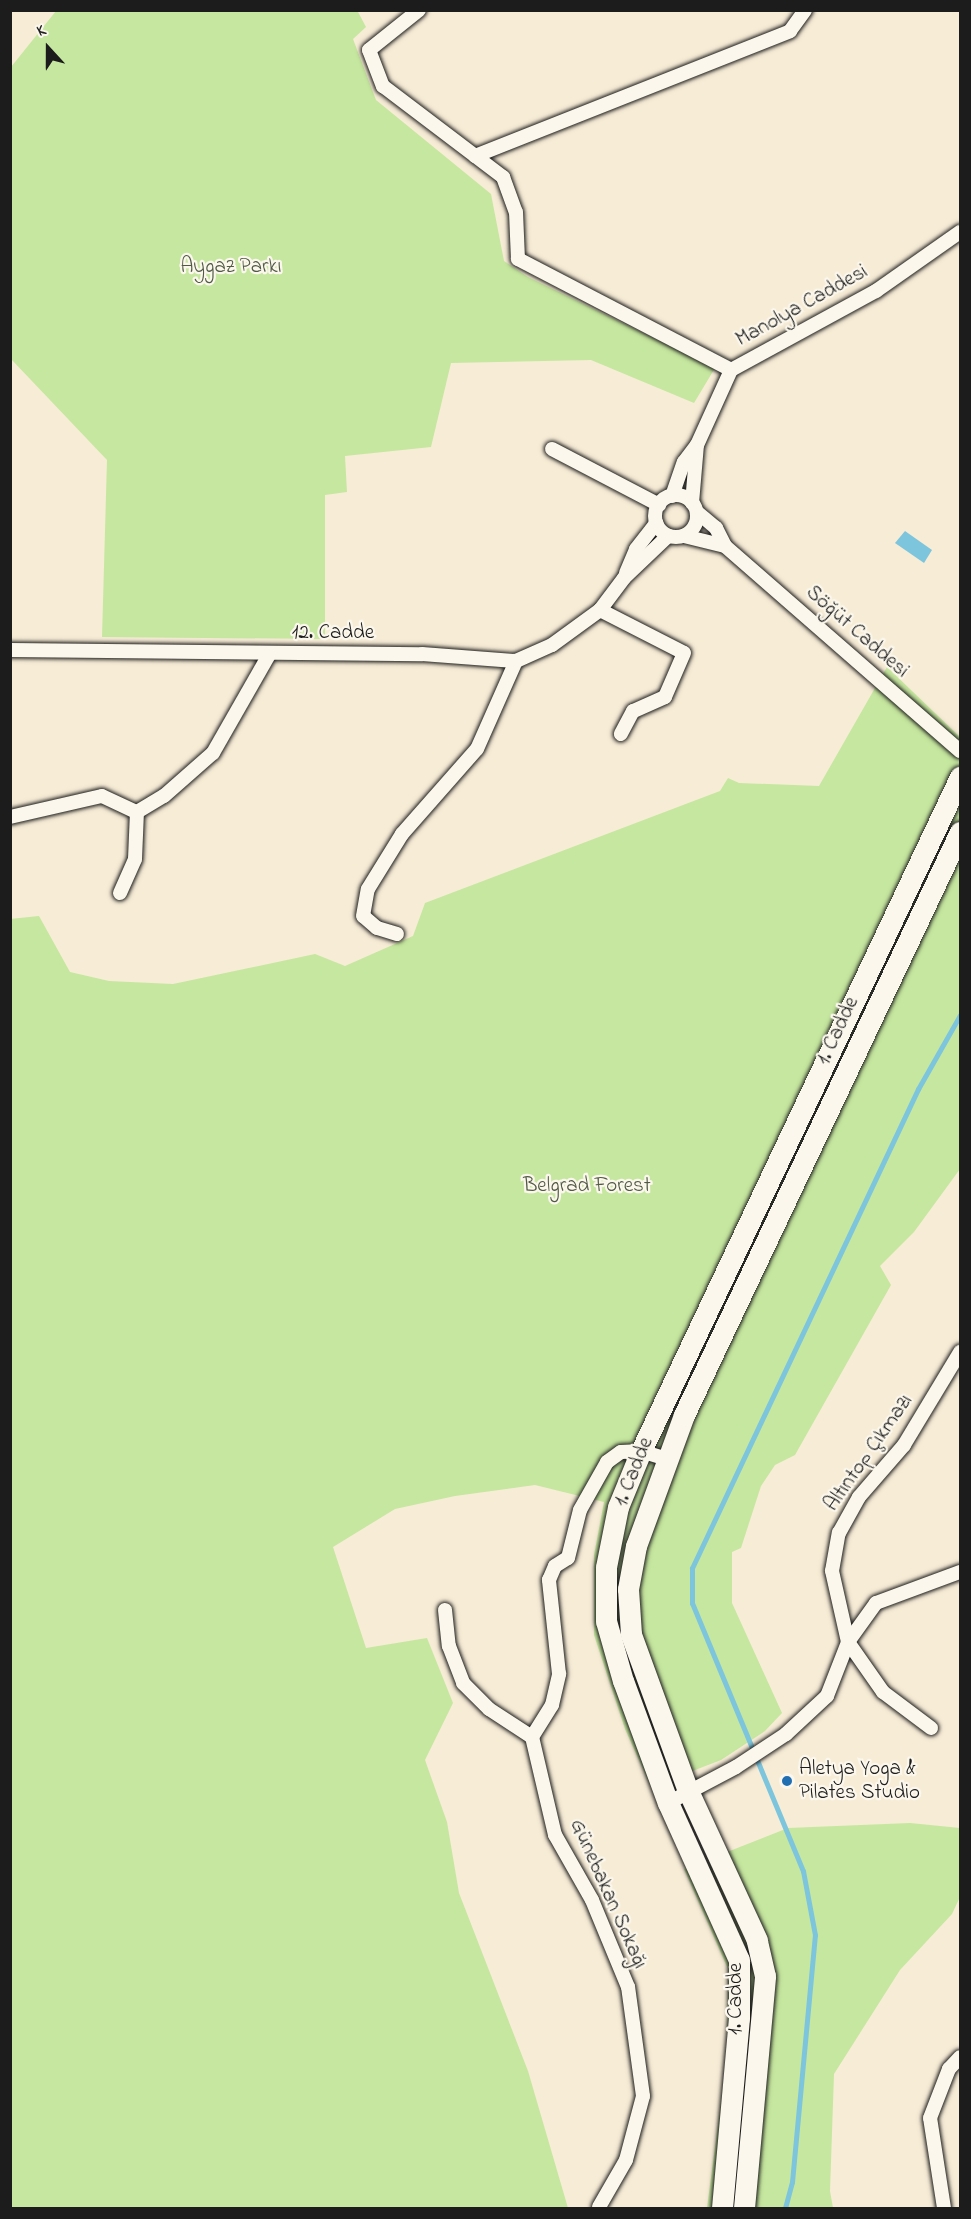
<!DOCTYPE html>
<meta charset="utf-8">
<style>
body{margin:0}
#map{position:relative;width:971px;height:2219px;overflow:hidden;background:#f7ecd6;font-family:"Indie Flower",sans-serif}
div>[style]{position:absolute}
.green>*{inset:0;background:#c6e79f}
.water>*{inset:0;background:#7dc5dd}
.stream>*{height:5px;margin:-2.5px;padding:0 2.5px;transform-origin:2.5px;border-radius:2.5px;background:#7dc5dd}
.roads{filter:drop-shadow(0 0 2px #1c1c1c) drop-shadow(0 0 2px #1c1c1c)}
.minor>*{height:14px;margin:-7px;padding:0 7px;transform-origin:7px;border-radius:7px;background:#fbf7ec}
.minor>.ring{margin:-7px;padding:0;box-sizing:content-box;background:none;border:14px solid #fbf7ec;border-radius:50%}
.primary>*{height:21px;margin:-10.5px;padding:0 10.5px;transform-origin:10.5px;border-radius:10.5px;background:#fbf7ec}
.dots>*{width:16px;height:16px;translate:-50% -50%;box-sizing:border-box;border:3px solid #fbf7ec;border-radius:50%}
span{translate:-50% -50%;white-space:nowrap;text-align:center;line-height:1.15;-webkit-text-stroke:4.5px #fbf7ec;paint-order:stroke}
.park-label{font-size:21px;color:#4f5943}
.street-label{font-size:21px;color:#1c1c1c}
.poi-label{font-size:21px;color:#1c1c1c}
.left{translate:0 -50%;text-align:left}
.frame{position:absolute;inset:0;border:12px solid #1c1c1c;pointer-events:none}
.north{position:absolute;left:18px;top:18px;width:60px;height:60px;-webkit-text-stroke:4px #fbf7ec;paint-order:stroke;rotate:339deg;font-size:16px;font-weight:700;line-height:24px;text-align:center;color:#1c1c1c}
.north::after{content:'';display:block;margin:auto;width:21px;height:27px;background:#1c1c1c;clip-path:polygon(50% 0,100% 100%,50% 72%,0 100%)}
</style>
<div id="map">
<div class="green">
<i style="clip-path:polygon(357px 10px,366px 27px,353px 39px,376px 100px,491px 194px,504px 261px,528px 277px,715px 368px,694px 403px,591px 360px,451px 363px,431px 447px,345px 456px,347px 492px,325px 495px,325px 639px,102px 637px,107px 460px,11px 359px,11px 67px,56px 11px)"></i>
<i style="clip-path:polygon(887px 667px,960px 737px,960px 1169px,914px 1232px,880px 1266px,891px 1285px,795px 1455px,775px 1465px,761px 1486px,741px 1548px,732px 1552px,732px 1603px,782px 1713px,765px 1731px,721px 1760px,651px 1787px,625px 1729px,594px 1635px,594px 1555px,604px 1502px,535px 1485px,455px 1496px,395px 1509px,333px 1547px,366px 1648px,427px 1638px,453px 1703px,425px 1760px,447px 1822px,459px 1893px,528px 2071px,568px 2208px,11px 2208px,10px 919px,39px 916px,70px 972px,109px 981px,173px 984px,315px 954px,345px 966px,413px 936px,425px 903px,720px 791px,728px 778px,739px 783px,819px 786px)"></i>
<i style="clip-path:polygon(910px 1823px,960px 1828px,960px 1897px,952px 1914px,900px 1970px,834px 2074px,830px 2191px,833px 2208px,707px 2208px,727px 2056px,728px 1969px,684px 1869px,788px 1828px)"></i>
</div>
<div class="water">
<i style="clip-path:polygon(905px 531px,932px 550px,924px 563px,895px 543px)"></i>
</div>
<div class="stream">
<i style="left:785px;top:2208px;width:27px;rotate:-75deg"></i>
<i style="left:792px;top:2182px;width:248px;rotate:-84.7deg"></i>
<i style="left:815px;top:1935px;width:65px;rotate:-100.6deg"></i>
<i style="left:803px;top:1871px;width:290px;rotate:-112.5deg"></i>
<i style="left:692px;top:1603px;width:35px;rotate:-90deg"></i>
<i style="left:692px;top:1568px;width:530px;rotate:-64.74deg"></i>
<i style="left:918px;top:1089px;width:85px;rotate:-60.4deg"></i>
</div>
<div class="roads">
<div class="minor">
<i style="left:419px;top:10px;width:64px;rotate:141.3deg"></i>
<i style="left:369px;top:50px;width:39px;rotate:69deg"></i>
<i style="left:383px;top:86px;width:151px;rotate:37.2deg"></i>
<i style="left:503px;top:177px;width:37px;rotate:70deg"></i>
<i style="left:516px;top:212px;width:47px;rotate:87.6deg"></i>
<i style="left:518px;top:259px;width:240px;rotate:27.5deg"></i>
<i style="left:475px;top:156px;width:339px;rotate:-21.6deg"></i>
<i style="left:790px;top:31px;width:26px;rotate:-54deg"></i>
<i style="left:552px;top:449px;width:121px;rotate:27.6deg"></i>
<i class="ring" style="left:655px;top:495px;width:28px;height:28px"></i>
<i style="left:672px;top:496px;width:36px;rotate:-71deg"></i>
<i style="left:684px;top:462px;width:21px;rotate:-53deg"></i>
<i style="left:697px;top:445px;width:82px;rotate:-65.6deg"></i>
<i style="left:731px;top:370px;width:165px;rotate:-28.6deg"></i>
<i style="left:876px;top:291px;width:103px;rotate:-35.1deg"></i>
<i style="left:692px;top:503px;width:58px;rotate:-85.1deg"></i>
<i style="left:697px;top:512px;width:25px;rotate:40deg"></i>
<i style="left:716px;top:528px;width:20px;rotate:63deg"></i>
<i style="left:725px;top:546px;width:312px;rotate:41.1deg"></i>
<i style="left:684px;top:536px;width:42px;rotate:13.7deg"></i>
<i style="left:626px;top:573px;width:26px;rotate:-67deg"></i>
<i style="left:636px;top:549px;width:33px;rotate:-52deg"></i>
<i style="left:600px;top:610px;width:94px;rotate:27.1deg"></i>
<i style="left:684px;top:653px;width:48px;rotate:113.4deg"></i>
<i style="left:665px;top:697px;width:35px;rotate:156deg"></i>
<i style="left:633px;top:711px;width:26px;rotate:118deg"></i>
<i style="left:10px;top:650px;width:412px;rotate:0.6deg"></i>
<i style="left:422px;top:654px;width:94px;rotate:4.3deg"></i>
<i style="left:516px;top:661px;width:39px;rotate:-24deg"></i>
<i style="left:552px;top:645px;width:59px;rotate:-36.1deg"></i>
<i style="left:600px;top:610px;width:40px;rotate:-53deg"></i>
<i style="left:624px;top:578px;width:61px;rotate:-43.7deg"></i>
<i style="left:10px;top:817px;width:94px;rotate:-12.9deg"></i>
<i style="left:102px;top:796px;width:38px;rotate:25deg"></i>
<i style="left:137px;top:812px;width:31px;rotate:-31deg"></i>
<i style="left:164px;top:796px;width:65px;rotate:-41.3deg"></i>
<i style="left:213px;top:753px;width:113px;rotate:-60.3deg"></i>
<i style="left:120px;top:893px;width:37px;rotate:-66deg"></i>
<i style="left:135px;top:859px;width:47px;rotate:-87.6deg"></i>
<i style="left:397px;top:934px;width:21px;rotate:-163deg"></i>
<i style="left:377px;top:928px;width:18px;rotate:-139deg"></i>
<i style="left:363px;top:916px;width:27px;rotate:-80deg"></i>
<i style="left:368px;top:889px;width:65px;rotate:-58.3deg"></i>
<i style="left:402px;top:834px;width:113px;rotate:-48.6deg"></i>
<i style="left:477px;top:749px;width:96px;rotate:-66.1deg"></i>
<i style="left:445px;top:1610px;width:36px;rotate:84deg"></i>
<i style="left:449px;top:1646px;width:40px;rotate:69deg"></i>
<i style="left:463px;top:1683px;width:37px;rotate:45deg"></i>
<i style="left:489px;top:1709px;width:51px;rotate:33.1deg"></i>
<i style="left:931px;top:1728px;width:60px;rotate:-143.1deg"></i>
<i style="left:883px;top:1692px;width:61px;rotate:-125deg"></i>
<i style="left:848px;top:1642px;width:73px;rotate:-102.7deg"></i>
<i style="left:832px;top:1571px;width:39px;rotate:-80deg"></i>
<i style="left:839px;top:1533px;width:41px;rotate:-60.9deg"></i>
<i style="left:859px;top:1497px;width:69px;rotate:-49.1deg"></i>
<i style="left:904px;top:1445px;width:109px;rotate:-58.9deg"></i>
<i style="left:668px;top:1803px;width:77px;rotate:-27.9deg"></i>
<i style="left:736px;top:1767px;width:60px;rotate:-33.4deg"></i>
<i style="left:786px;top:1734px;width:56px;rotate:-42.8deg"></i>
<i style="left:827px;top:1696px;width:58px;rotate:-68.7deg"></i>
<i style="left:848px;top:1642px;width:48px;rotate:-54.3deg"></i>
<i style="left:876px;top:1603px;width:90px;rotate:-20.3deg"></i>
<i style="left:599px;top:2207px;width:54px;rotate:-60.1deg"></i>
<i style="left:626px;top:2160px;width:66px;rotate:-75.1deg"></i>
<i style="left:643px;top:2096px;width:110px;rotate:-97.8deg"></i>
<i style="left:628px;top:1987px;width:94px;rotate:-112.5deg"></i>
<i style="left:592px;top:1900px;width:75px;rotate:-119.6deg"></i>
<i style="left:555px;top:1835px;width:101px;rotate:-103.2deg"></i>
<i style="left:532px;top:1737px;width:38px;rotate:-58deg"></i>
<i style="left:552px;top:1705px;width:32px;rotate:-77deg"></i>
<i style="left:559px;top:1674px;width:95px;rotate:-96.1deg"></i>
<i style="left:549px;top:1580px;width:15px;rotate:-67deg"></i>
<i style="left:555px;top:1566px;width:15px;rotate:-32deg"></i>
<i style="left:568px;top:1558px;width:49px;rotate:-76deg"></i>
<i style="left:580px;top:1510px;width:55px;rotate:-60.6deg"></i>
<i style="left:607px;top:1462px;width:17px;rotate:-36deg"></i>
<i style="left:621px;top:1452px;width:20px;rotate:-3deg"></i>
<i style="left:641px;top:1451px;width:27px;rotate:17deg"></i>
<i style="left:944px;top:2208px;width:91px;rotate:-98.8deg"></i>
<i style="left:930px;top:2118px;width:53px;rotate:-68.8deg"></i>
<i style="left:949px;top:2069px;width:16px;rotate:-47deg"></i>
</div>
<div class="primary">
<i style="left:722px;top:2208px;width:191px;rotate:-84.9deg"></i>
<i style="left:739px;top:2018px;width:58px;rotate:-90deg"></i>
<i style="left:739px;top:1960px;width:172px;rotate:-114.3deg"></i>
<i style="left:668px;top:1803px;width:130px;rotate:-110.2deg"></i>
<i style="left:623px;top:1681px;width:62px;rotate:-105.8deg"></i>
<i style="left:606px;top:1621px;width:54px;rotate:-90deg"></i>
<i style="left:606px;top:1567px;width:61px;rotate:-78.7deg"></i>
<i style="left:618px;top:1507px;width:61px;rotate:-67.7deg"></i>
<i style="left:641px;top:1451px;width:746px;rotate:-64.67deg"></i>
<i style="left:744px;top:2208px;width:233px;rotate:-84.8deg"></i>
<i style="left:765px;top:1976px;width:37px;rotate:-103deg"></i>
<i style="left:757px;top:1940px;width:164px;rotate:-114.8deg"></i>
<i style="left:688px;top:1791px;width:167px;rotate:-110deg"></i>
<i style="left:631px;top:1634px;width:45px;rotate:-93.8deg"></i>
<i style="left:628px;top:1589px;width:44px;rotate:-79.5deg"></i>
<i style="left:636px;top:1546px;width:140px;rotate:-69.9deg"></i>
<i style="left:684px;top:1415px;width:645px;rotate:-64.67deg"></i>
</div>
</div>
<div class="dots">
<i style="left:787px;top:1781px;background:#1f6fb2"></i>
</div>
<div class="park-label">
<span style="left:231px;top:267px">Aygaz Parkı</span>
<span style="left:587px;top:1186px">Belgrad Forest</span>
</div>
<div class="street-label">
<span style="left:802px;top:306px;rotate:-29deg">Manolya Caddesi</span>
<span style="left:857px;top:632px;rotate:41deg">Söğüt Caddesi</span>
<span style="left:333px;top:633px">12. Cadde</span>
<span style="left:838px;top:1031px;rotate:-65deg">1. Cadde</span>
<span style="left:869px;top:1453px;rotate:-55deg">Altıntop Çıkmazı</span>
<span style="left:634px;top:1472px;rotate:-68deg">1. Cadde</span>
<span style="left:608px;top:1894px;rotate:66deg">Günebakan Sokağı</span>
<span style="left:736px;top:1999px;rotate:-90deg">1. Cadde</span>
</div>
<div class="poi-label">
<span class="left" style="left:799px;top:1781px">Aletya Yoga &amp;<br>Pilates Studio</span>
</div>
<div class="frame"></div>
<div class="north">K</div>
</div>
